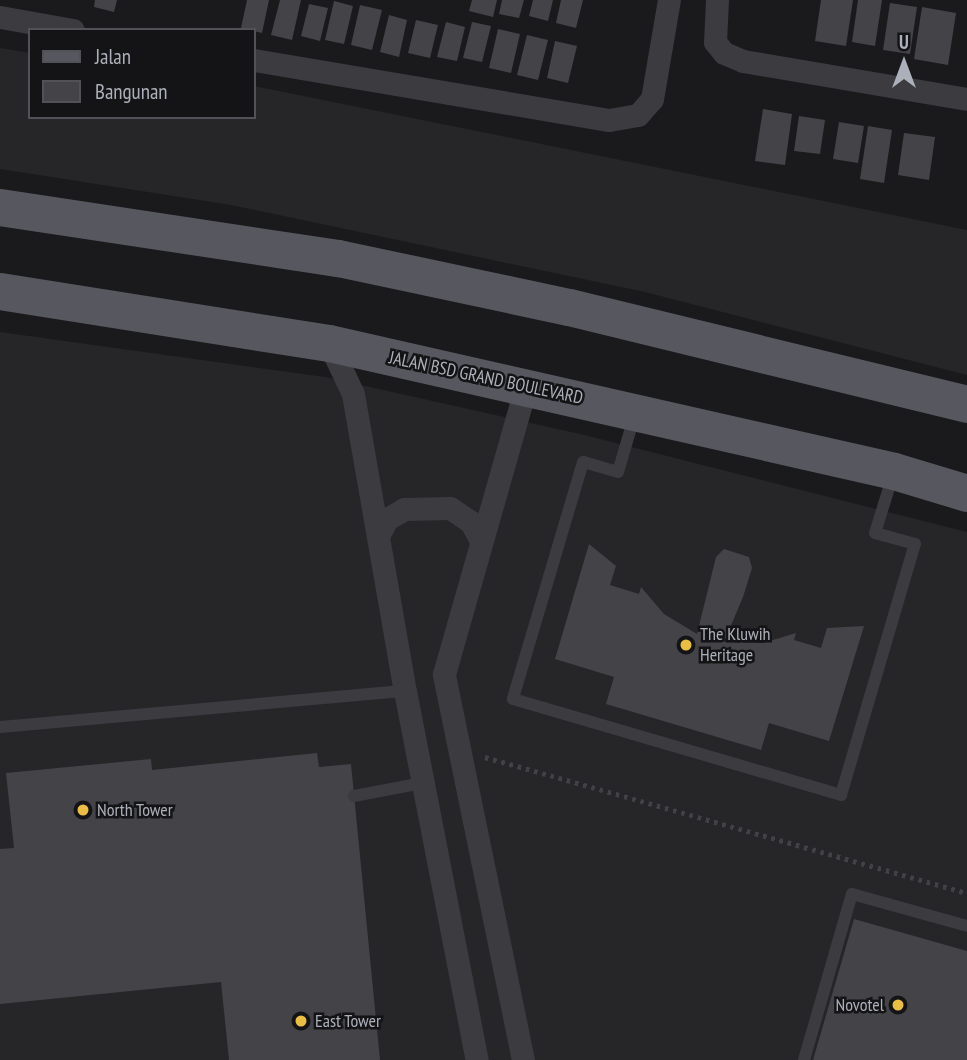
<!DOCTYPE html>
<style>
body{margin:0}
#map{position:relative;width:967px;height:1060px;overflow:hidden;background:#1a191b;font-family:"PT Sans Narrow",sans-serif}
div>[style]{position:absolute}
.built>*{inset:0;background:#262528}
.building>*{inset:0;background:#444448}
.path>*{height:4.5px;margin-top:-2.25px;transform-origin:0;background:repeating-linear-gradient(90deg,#414247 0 3.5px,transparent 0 8.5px)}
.service>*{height:12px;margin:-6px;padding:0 6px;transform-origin:6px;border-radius:6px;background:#3b3b40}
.minor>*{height:23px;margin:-11.5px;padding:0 11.5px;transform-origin:11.5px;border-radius:11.5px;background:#3b3b40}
.primary>*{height:37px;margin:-18.5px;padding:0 18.5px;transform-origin:18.5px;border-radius:18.5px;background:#57585f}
.dots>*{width:19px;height:19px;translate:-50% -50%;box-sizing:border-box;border:4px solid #141416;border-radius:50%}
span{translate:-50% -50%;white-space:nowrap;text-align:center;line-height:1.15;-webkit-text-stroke:5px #141416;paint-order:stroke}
.street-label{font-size:18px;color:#acb0ba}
.poi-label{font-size:18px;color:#acb0ba}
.left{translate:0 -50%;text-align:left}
.right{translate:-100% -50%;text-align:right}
.legend{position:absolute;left:28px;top:28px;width:228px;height:91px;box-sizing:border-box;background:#141416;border:2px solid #515258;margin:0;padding:9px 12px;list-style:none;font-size:21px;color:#acb0ba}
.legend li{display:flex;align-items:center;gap:14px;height:35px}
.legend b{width:35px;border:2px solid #515258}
.north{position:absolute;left:869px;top:28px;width:70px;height:70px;-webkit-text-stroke:5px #141416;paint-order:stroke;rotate:0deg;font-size:19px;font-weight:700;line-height:28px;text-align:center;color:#acb0ba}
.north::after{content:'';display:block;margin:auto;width:24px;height:32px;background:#acb0ba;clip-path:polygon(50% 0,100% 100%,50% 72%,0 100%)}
</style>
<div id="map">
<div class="built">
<i style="clip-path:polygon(0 48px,30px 53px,30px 117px,254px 117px,254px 86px,967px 230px,967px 375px,645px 292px,231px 205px,0 169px)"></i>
<i style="clip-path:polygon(0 332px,325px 377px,580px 434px,967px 532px,967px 1060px,0 1060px)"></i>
</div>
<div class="building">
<i style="clip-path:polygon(95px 0,117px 0,114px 12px,94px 7px)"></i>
<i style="clip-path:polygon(247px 0,269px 0,262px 33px,241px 28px)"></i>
<i style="clip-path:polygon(280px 0,301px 0,292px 40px,271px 35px)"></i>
<i style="clip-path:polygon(472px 0,497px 0,493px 17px,469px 11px)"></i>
<i style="clip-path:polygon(502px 0,524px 0,519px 18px,499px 14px)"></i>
<i style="clip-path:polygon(533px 0,553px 0,548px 21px,529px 16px)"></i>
<i style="clip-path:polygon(561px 0,583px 0,576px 28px,556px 23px)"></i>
<i style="clip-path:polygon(821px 0,853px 0,846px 46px,815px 41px)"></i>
<i style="clip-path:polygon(858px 0,882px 0,875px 46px,852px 42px)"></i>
<i style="clip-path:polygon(334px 1px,353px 6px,344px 44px,325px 40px)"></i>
<i style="clip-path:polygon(890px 3px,917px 7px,910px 54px,883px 50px)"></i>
<i style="clip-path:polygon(309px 4px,328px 8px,320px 41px,301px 36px)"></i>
<i style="clip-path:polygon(360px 5px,382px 10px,372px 50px,351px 45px)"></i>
<i style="clip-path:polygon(922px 7px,956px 13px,948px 65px,914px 59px)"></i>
<i style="clip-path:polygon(389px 15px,407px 20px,399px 57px,380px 52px)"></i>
<i style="clip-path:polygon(416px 20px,438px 25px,430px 58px,408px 53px)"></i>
<i style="clip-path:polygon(446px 22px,465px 27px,457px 61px,437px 57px)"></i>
<i style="clip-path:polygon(472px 22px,491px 26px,482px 62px,463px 58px)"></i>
<i style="clip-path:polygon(498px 29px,520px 34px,511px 73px,489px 68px)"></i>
<i style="clip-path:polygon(527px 35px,548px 40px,538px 80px,517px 75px)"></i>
<i style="clip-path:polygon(555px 41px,577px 46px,568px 83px,547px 78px)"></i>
<i style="clip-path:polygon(763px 109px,792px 114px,785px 165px,755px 161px)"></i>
<i style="clip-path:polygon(799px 116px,825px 120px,820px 154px,794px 151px)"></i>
<i style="clip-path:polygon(839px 122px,864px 126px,858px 163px,833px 159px)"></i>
<i style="clip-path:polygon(868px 126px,892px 130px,884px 183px,860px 179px)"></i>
<i style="clip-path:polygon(904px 133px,935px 137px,929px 180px,898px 175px)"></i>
<i style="clip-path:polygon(589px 544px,616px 566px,610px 585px,639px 594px,641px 587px,664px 614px,697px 634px,716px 557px,724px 549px,749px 557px,752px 568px,743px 597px,724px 642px,763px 643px,796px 633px,794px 640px,821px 648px,827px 628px,864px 626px,829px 741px,769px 723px,761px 750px,606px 704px,614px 677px,555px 659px)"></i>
<i style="clip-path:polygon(317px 753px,319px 767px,351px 764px,380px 1060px,229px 1060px,221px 982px,0 1004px,0 849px,14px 848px,6px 773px,151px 759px,152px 770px)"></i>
<i style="clip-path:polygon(854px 919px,967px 951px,967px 1060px,813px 1060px)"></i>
</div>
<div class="path">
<i style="left:485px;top:757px;width:501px;rotate:15.76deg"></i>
</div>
<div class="service">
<i style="left:635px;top:414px;width:60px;rotate:106.3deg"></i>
<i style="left:618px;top:472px;width:36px;rotate:-164deg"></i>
<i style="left:583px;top:462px;width:247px;rotate:106.5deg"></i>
<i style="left:513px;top:699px;width:342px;rotate:16.3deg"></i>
<i style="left:841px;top:795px;width:262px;rotate:-73.6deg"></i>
<i style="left:915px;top:544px;width:41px;rotate:-164.6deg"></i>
<i style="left:875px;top:533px;width:61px;rotate:-72.8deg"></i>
<i style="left:0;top:727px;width:407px;rotate:-5.1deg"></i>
<i style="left:354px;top:796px;width:69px;rotate:-10.8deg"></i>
<i style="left:804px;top:1060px;width:173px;rotate:-73.9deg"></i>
<i style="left:852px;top:894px;width:119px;rotate:15.5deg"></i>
</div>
<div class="minor">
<i style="left:717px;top:0;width:42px;rotate:92.7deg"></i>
<i style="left:715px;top:42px;width:14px;rotate:51deg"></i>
<i style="left:724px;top:53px;width:21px;rotate:23deg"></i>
<i style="left:743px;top:61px;width:227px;rotate:9.6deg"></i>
<i style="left:0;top:17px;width:74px;rotate:10.1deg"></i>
<i style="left:254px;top:60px;width:360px;rotate:9.6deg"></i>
<i style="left:609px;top:120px;width:29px;rotate:-10deg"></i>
<i style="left:638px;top:115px;width:21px;rotate:-49deg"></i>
<i style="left:652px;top:99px;width:100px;rotate:-80.3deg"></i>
<i style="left:329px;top:343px;width:56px;rotate:64.8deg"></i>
<i style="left:353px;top:394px;width:302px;rotate:80.1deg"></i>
<i style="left:405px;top:691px;width:376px;rotate:79deg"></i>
<i style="left:378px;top:536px;width:19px;rotate:-62deg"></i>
<i style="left:387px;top:519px;width:20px;rotate:-30deg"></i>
<i style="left:404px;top:509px;width:46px;rotate:-1.2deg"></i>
<i style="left:450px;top:508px;width:25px;rotate:34deg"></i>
<i style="left:471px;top:522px;width:21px;rotate:62deg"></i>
<i style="left:523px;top:1060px;width:394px;rotate:-101.6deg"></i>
<i style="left:444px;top:674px;width:299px;rotate:-74.1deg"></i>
</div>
<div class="primary">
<i style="left:0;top:207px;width:342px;rotate:8.6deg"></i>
<i style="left:338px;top:258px;width:236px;rotate:12deg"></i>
<i style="left:569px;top:307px;width:410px;rotate:13.7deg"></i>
<i style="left:0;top:291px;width:333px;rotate:9deg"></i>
<i style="left:329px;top:343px;width:579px;rotate:12.76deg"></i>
<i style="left:894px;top:471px;width:76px;rotate:16.8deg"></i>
</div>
<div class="dots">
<i style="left:686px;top:645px;background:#eabe43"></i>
<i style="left:83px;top:810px;background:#eabe43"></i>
<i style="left:898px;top:1005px;background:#eabe43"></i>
<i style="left:301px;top:1021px;background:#eabe43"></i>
</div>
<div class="street-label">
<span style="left:486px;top:378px;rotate:12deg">JALAN BSD GRAND BOULEVARD</span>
</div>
<div class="poi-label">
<span class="left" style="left:700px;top:645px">The Kluwih<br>Heritage</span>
<span class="left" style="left:97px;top:810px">North Tower</span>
<span class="right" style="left:884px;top:1005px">Novotel</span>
<span class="left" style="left:315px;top:1021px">East Tower</span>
</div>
<ul class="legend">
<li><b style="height:9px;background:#57585f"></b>Jalan</li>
<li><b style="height:19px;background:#444448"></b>Bangunan</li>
</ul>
<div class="north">U</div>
</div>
